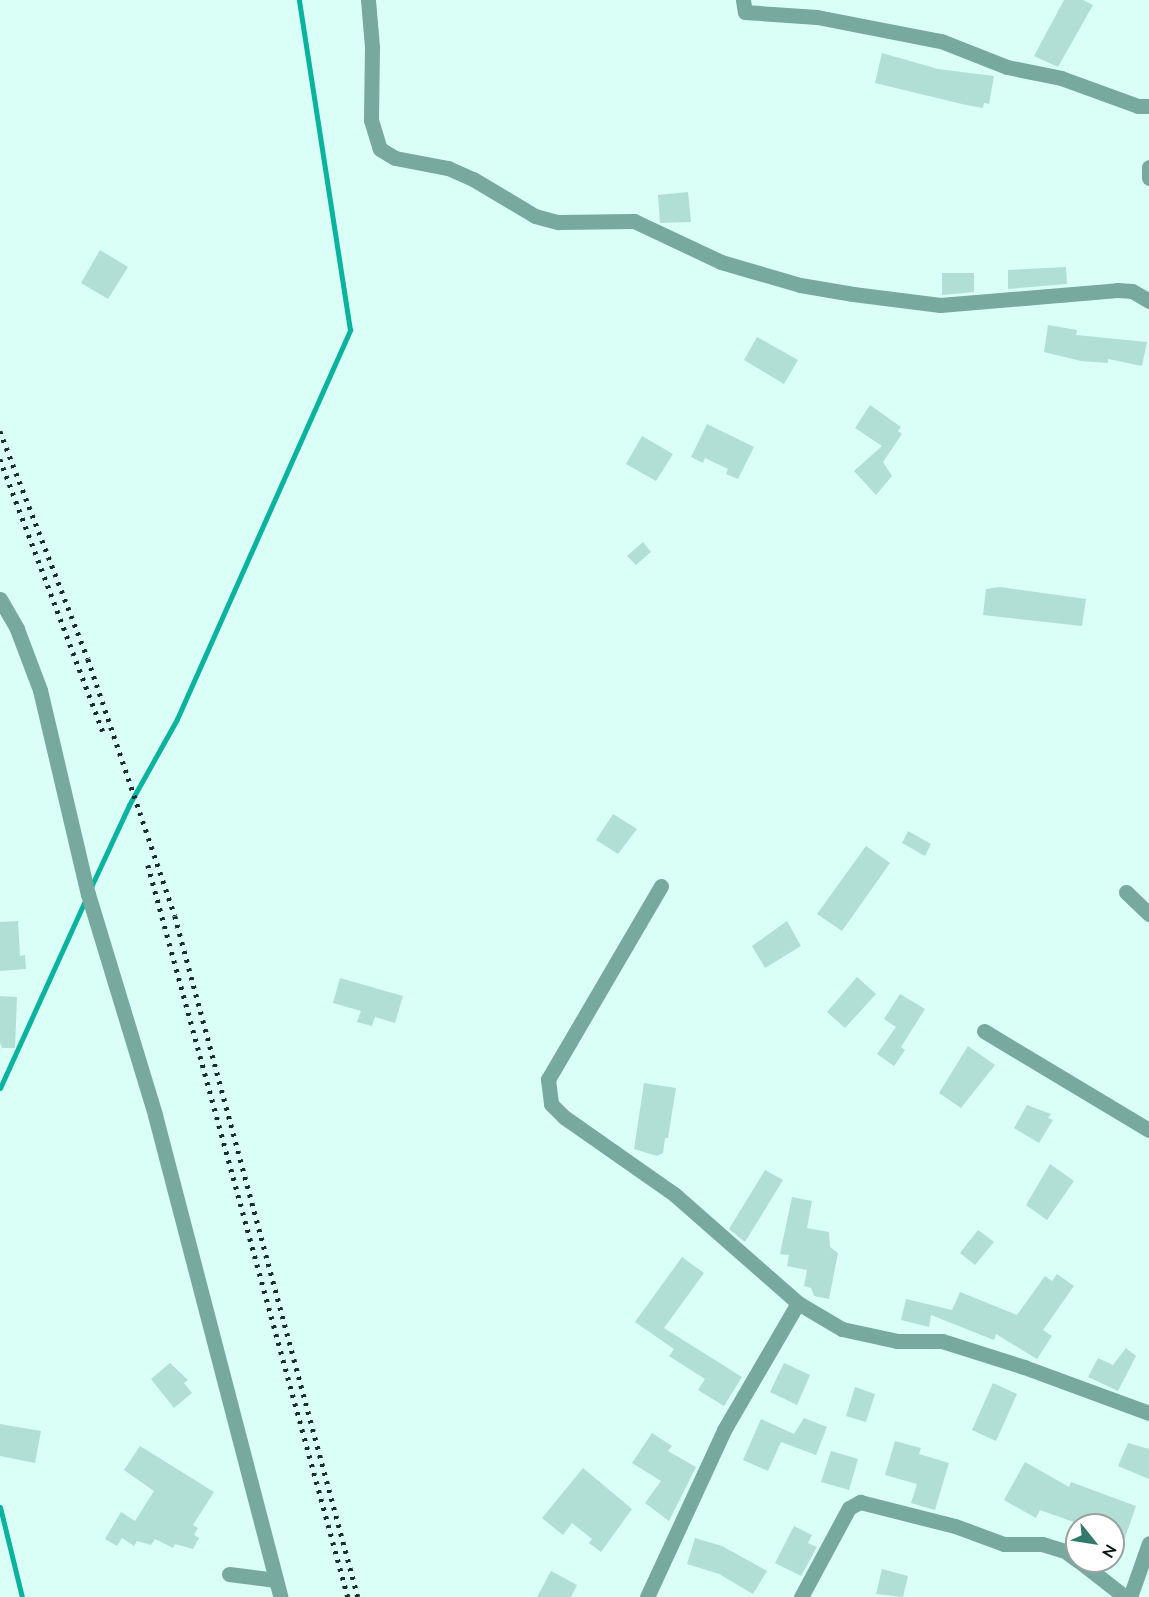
<!DOCTYPE html>
<style>
body{margin:0}
#map{position:relative;width:1149px;height:1597px;overflow:hidden;background:#d9fff6;font-family:"Nunito Sans",sans-serif}
div>[style]{position:absolute}
.stream>*{height:5px;margin:-2.5px;padding:0 2.5px;transform-origin:2.5px;border-radius:2.5px;background:#09b39e}
.building>*{inset:0;background:#b1dfd5}
.minor>*{height:15px;margin:-7.5px;padding:0 7.5px;transform-origin:7.5px;border-radius:7.5px;background:#77a99e}
.rail>*{height:4.5px;margin-top:-2.25px;transform-origin:0;background:repeating-linear-gradient(90deg,#1c2e2b 0 3px,transparent 0 9px)}
span{translate:-50% -50%;white-space:nowrap;text-align:center;line-height:1.15;-webkit-text-stroke:4.5px #fff;paint-order:stroke}
.north{position:absolute;left:1065px;top:1513px;width:60px;height:60px;box-sizing:border-box;background:#fff;border:2px solid #9ba1a0;border-radius:50%;rotate:120deg;font-size:16px;font-weight:700;line-height:24px;text-align:center;color:#051512}
.north::after{content:'';display:block;margin:auto;width:21px;height:27px;background:#34796d;clip-path:polygon(50% 0,100% 100%,50% 72%,0 100%)}
</style>
<div id="map">
<div class="stream">
<i style="left:91px;top:887px;width:90px;rotate:-65.1deg"></i>
<i style="left:129px;top:805px;width:98px;rotate:-60.8deg"></i>
<i style="left:177px;top:719px;width:426px;rotate:-66deg"></i>
<i style="left:350px;top:330px;width:334px;rotate:-98.8deg"></i>
<i style="left:0;top:1088px;width:209px;rotate:-65.6deg"></i>
<i style="left:0;top:1507px;width:93px;rotate:76.3deg"></i>
</div>
<div class="building">
<i style="clip-path:polygon(1064px 0,1083px 0,1093px 5px,1058px 67px,1034px 56px)"></i>
<i style="clip-path:polygon(882px 53px,938px 69px,994px 76px,989px 104px,984px 103px,983px 108px,966px 105px,875px 83px)"></i>
<i style="clip-path:polygon(688px 192px,691px 222px,660px 223px,658px 195px)"></i>
<i style="clip-path:polygon(100px 250px,128px 267px,108px 299px,81px 283px)"></i>
<i style="clip-path:polygon(1066px 267px,1067px 284px,1008px 289px,1008px 270px)"></i>
<i style="clip-path:polygon(942px 273px,974px 273px,974px 292px,942px 295px)"></i>
<i style="clip-path:polygon(1048px 325px,1077px 330px,1076px 335px,1147px 342px,1142px 366px,1108px 359px,1108px 363px,1081px 361px,1044px 352px)"></i>
<i style="clip-path:polygon(757px 337px,798px 360px,784px 384px,744px 360px)"></i>
<i style="clip-path:polygon(870px 405px,901px 427px,898px 431px,902px 434px,883px 462px,892px 476px,876px 495px,854px 471px,882px 446px,855px 428px)"></i>
<i style="clip-path:polygon(707px 424px,754px 447px,738px 479px,726px 474px,728px 469px,705px 458px,703px 463px,691px 457px)"></i>
<i style="clip-path:polygon(642px 436px,673px 454px,656px 481px,626px 464px)"></i>
<i style="clip-path:polygon(643px 542px,651px 552px,636px 565px,627px 556px)"></i>
<i style="clip-path:polygon(1000px 587px,1086px 599px,1082px 626px,983px 615px,986px 589px)"></i>
<i style="clip-path:polygon(613px 814px,637px 829px,618px 854px,596px 840px)"></i>
<i style="clip-path:polygon(908px 831px,931px 844px,925px 856px,902px 843px)"></i>
<i style="clip-path:polygon(866px 846px,890px 863px,842px 931px,817px 914px)"></i>
<i style="clip-path:polygon(18px 921px,20px 956px,25px 955px,26px 969px,0 971px,0 922px)"></i>
<i style="clip-path:polygon(787px 921px,801px 946px,765px 968px,752px 946px)"></i>
<i style="clip-path:polygon(857px 977px,876px 994px,845px 1028px,827px 1012px)"></i>
<i style="clip-path:polygon(340px 978px,403px 996px,395px 1023px,375px 1017px,372px 1026px,357px 1022px,361px 1011px,333px 1003px)"></i>
<i style="clip-path:polygon(900px 994px,925px 1009px,901px 1047px,905px 1050px,894px 1066px,877px 1054px,896px 1027px,884px 1019px)"></i>
<i style="clip-path:polygon(0 996px,17px 997px,15px 1048px,2px 1048px,0 1042px)"></i>
<i style="clip-path:polygon(968px 1046px,995px 1065px,961px 1108px,939px 1093px)"></i>
<i style="clip-path:polygon(644px 1083px,676px 1088px,668px 1138px,665px 1138px,663px 1153px,657px 1156px,634px 1149px)"></i>
<i style="clip-path:polygon(1027px 1105px,1051px 1114px,1048px 1118px,1053px 1120px,1039px 1143px,1014px 1128px)"></i>
<i style="clip-path:polygon(1050px 1164px,1074px 1181px,1047px 1220px,1026px 1205px)"></i>
<i style="clip-path:polygon(765px 1170px,783px 1180px,745px 1242px,729px 1229px)"></i>
<i style="clip-path:polygon(792px 1197px,812px 1201px,807px 1228px,829px 1232px,830px 1247px,838px 1253px,829px 1299px,814px 1296px,811px 1288px,804px 1286px,807px 1270px,787px 1266px,789px 1255px,780px 1254px)"></i>
<i style="clip-path:polygon(978px 1230px,994px 1242px,975px 1265px,960px 1253px)"></i>
<i style="clip-path:polygon(682px 1257px,704px 1273px,664px 1328px,742px 1377px,724px 1406px,698px 1390px,705px 1379px,669px 1356px,674px 1349px,635px 1322px)"></i>
<i style="clip-path:polygon(1057px 1274px,1074px 1286px,1043px 1330px,1052px 1336px,1037px 1359px,996px 1334px,994px 1340px,931px 1315px,929px 1327px,901px 1320px,906px 1299px,952px 1310px,960px 1292px,1017px 1315px,1045px 1276px,1052px 1281px)"></i>
<i style="clip-path:polygon(1126px 1348px,1136px 1356px,1118px 1391px,1088px 1377px,1098px 1358px,1113px 1365px)"></i>
<i style="clip-path:polygon(170px 1363px,188px 1380px,184px 1383px,192px 1393px,174px 1408px,151px 1379px)"></i>
<i style="clip-path:polygon(784px 1363px,810px 1375px,797px 1405px,770px 1392px)"></i>
<i style="clip-path:polygon(993px 1383px,1017px 1394px,996px 1441px,972px 1430px)"></i>
<i style="clip-path:polygon(855px 1387px,875px 1394px,866px 1422px,846px 1416px)"></i>
<i style="clip-path:polygon(804px 1418px,827px 1427px,816px 1455px,781px 1442px,768px 1471px,743px 1460px,761px 1419px,794px 1434px)"></i>
<i style="clip-path:polygon(0 1424px,41px 1431px,35px 1463px,0 1456px)"></i>
<i style="clip-path:polygon(652px 1433px,672px 1446px,668px 1451px,696px 1467px,669px 1521px,645px 1503px,661px 1481px,632px 1463px)"></i>
<i style="clip-path:polygon(895px 1441px,921px 1448px,919px 1454px,949px 1463px,935px 1510px,911px 1503px,917px 1484px,885px 1475px)"></i>
<i style="clip-path:polygon(1128px 1443px,1149px 1449px,1149px 1479px,1118px 1466px)"></i>
<i style="clip-path:polygon(140px 1446px,214px 1492px,193px 1525px,198px 1528px,194px 1535px,199px 1538px,193px 1549px,175px 1544px,173px 1548px,155px 1539px,151px 1545px,137px 1541px,134px 1546px,122px 1538px,117px 1546px,105px 1539px,121px 1512px,135px 1521px,154px 1491px,124px 1470px)"></i>
<i style="clip-path:polygon(831px 1451px,858px 1459px,849px 1490px,821px 1482px)"></i>
<i style="clip-path:polygon(1025px 1462px,1069px 1487px,1071px 1482px,1136px 1506px,1115px 1566px,1113px 1525px,1082px 1525px,1040px 1510px,1036px 1518px,1004px 1500px)"></i>
<i style="clip-path:polygon(583px 1468px,632px 1509px,601px 1552px,589px 1543px,592px 1539px,572px 1523px,563px 1535px,542px 1518px)"></i>
<i style="clip-path:polygon(794px 1526px,812px 1535px,808px 1543px,817px 1547px,801px 1576px,775px 1563px)"></i>
<i style="clip-path:polygon(695px 1538px,722px 1546px,767px 1571px,753px 1594px,719px 1574px,687px 1564px)"></i>
<i style="clip-path:polygon(882px 1569px,908px 1576px,903px 1597px,876px 1594px)"></i>
<i style="clip-path:polygon(551px 1571px,577px 1585px,571px 1597px,537px 1597px)"></i>
</div>
<div class="minor">
<i style="left:368px;top:0;width:47px;rotate:85.1deg"></i>
<i style="left:372px;top:47px;width:73px;rotate:90.8deg"></i>
<i style="left:371px;top:120px;width:30px;rotate:73deg"></i>
<i style="left:380px;top:149px;width:17px;rotate:31deg"></i>
<i style="left:395px;top:158px;width:54px;rotate:10.7deg"></i>
<i style="left:448px;top:168px;width:27px;rotate:24deg"></i>
<i style="left:473px;top:179px;width:72px;rotate:30.8deg"></i>
<i style="left:535px;top:216px;width:24px;rotate:15deg"></i>
<i style="left:558px;top:222px;width:76px;rotate:-0.8deg"></i>
<i style="left:634px;top:221px;width:96px;rotate:25.2deg"></i>
<i style="left:721px;top:262px;width:82px;rotate:16.2deg"></i>
<i style="left:800px;top:285px;width:54px;rotate:9.6deg"></i>
<i style="left:853px;top:294px;width:88px;rotate:7.2deg"></i>
<i style="left:940px;top:305px;width:178px;rotate:-4.8deg"></i>
<i style="left:1117px;top:290px;width:15px;rotate:4deg"></i>
<i style="left:1132px;top:291px;width:20px;rotate:30deg"></i>
<i style="left:743px;top:0;width:12px;rotate:81deg"></i>
<i style="left:745px;top:12px;width:72px;rotate:4deg"></i>
<i style="left:817px;top:17px;width:126px;rotate:11deg"></i>
<i style="left:941px;top:41px;width:71px;rotate:21.5deg"></i>
<i style="left:1007px;top:67px;width:55px;rotate:11.5deg"></i>
<i style="left:1061px;top:78px;width:82px;rotate:20deg"></i>
<i style="left:1138px;top:106px;width:11px"></i>
<i style="left:1149px;top:167px;width:11px;rotate:90deg"></i>
<i style="left:0;top:599px;width:34px;rotate:60deg"></i>
<i style="left:17px;top:629px;width:65px;rotate:69.3deg"></i>
<i style="left:40px;top:690px;width:210px;rotate:76.8deg"></i>
<i style="left:88px;top:894px;width:231px;rotate:73.1deg"></i>
<i style="left:155px;top:1115px;width:498px;rotate:75.4deg"></i>
<i style="left:661px;top:886px;width:224px;rotate:120.3deg"></i>
<i style="left:548px;top:1079px;width:25px;rotate:83deg"></i>
<i style="left:551px;top:1104px;width:18px;rotate:45deg"></i>
<i style="left:564px;top:1117px;width:134px;rotate:35deg"></i>
<i style="left:674px;top:1194px;width:165px;rotate:41.3deg"></i>
<i style="left:798px;top:1303px;width:51px;rotate:30.6deg"></i>
<i style="left:842px;top:1329px;width:56px;rotate:12.3deg"></i>
<i style="left:897px;top:1341px;width:45px"></i>
<i style="left:942px;top:1341px;width:86px;rotate:17.6deg"></i>
<i style="left:1024px;top:1367px;width:133px;rotate:20.2deg"></i>
<i style="left:1126px;top:892px;width:32px;rotate:44deg"></i>
<i style="left:984px;top:1031px;width:192px;rotate:31deg"></i>
<i style="left:1079px;top:1561px;width:58px;rotate:38deg"></i>
<i style="left:229px;top:1574px;width:47px;rotate:7.3deg"></i>
<i style="left:647px;top:1597px;width:184px;rotate:-65.2deg"></i>
<i style="left:724px;top:1430px;width:147px;rotate:-59.8deg"></i>
<i style="left:801px;top:1597px;width:101px;rotate:-61.7deg"></i>
<i style="left:849px;top:1508px;width:13px;rotate:-29deg"></i>
<i style="left:860px;top:1502px;width:98px;rotate:14.2deg"></i>
<i style="left:955px;top:1526px;width:52px;rotate:20.2deg"></i>
<i style="left:1004px;top:1544px;width:38px"></i>
<i style="left:1042px;top:1544px;width:24px;rotate:17deg"></i>
<i style="left:1065px;top:1551px;width:15px;rotate:37deg"></i>
<i style="left:1130px;top:1597px;width:57px;rotate:-70.6deg"></i>
</div>
<div class="rail">
<i style="left:0;top:431px;width:244px;rotate:68.9deg"></i>
<i style="left:88px;top:659px;width:271px;rotate:71.3deg"></i>
<i style="left:175px;top:916px;width:705px;rotate:74.96deg"></i>
<i style="left:0;top:459px;width:291px;rotate:69.3deg"></i>
<i style="left:148px;top:865px;width:759px;rotate:74.72deg"></i>
</div>
<div class="north">N</div>
</div>
